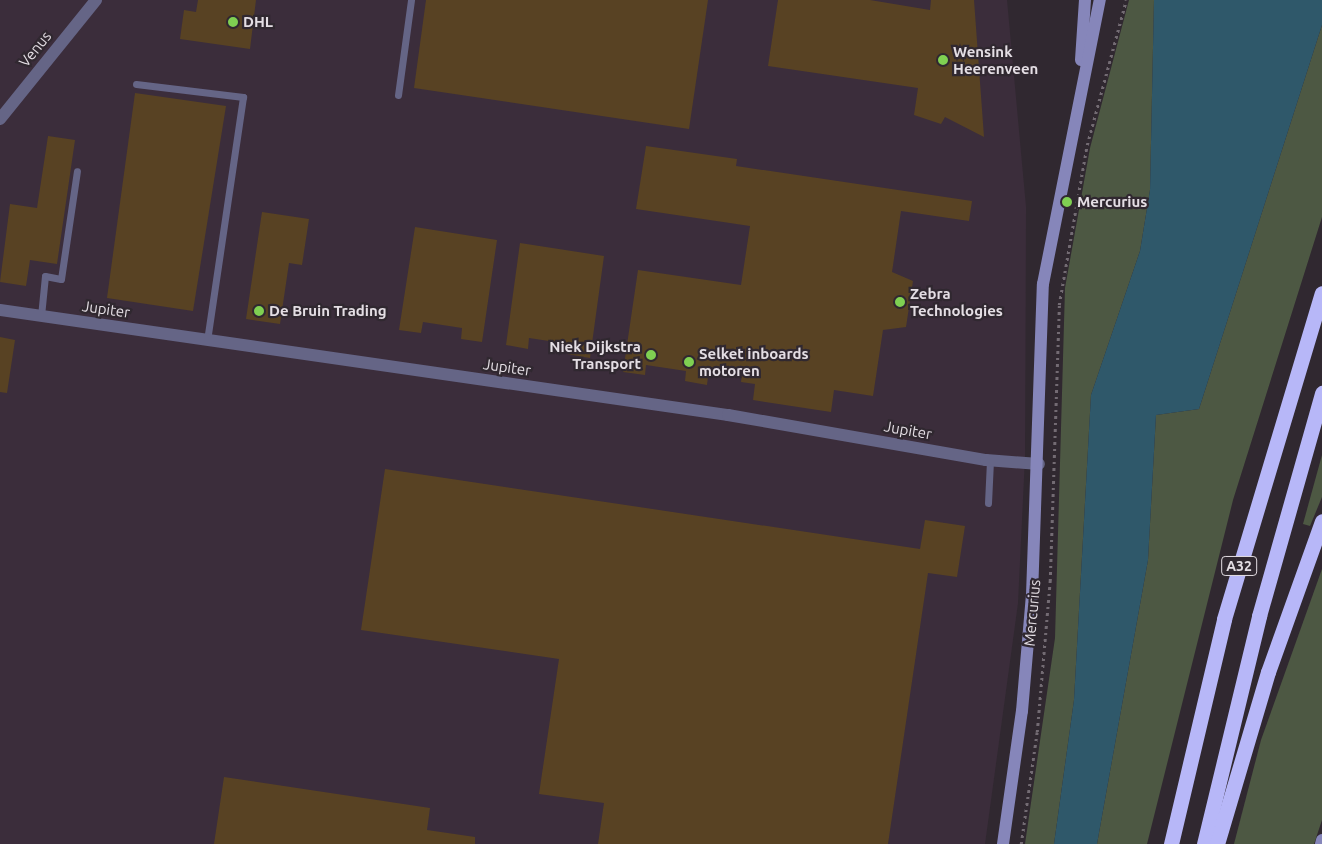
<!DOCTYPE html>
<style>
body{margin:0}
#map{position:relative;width:1322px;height:844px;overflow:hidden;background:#302830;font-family:Ubuntu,sans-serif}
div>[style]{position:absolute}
.built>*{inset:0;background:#3b2d3b}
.green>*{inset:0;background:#4d5843}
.water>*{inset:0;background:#2f586a}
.building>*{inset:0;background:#584223}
.path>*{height:2.5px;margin-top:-1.25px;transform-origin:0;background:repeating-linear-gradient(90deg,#736b73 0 2.5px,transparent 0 6.5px)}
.service>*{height:7px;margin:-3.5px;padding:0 3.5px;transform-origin:3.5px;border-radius:3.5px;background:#656586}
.minor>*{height:12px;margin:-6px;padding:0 6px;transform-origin:6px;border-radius:6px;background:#656586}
.secondary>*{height:12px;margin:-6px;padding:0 6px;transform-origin:6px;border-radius:6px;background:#8686ba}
.motorway>*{height:15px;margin:-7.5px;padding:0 7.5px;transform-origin:7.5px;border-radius:7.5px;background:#b7b7f8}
.dots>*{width:14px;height:14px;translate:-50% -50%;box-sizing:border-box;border:2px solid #302830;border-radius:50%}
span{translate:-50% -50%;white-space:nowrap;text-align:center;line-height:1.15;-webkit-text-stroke:4.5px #302830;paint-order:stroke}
.shield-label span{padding:1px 4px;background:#302830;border:1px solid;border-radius:4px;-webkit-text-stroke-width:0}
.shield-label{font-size:14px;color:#e4dee4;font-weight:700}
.poi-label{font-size:15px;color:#e4dee4;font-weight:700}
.left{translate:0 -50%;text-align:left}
.right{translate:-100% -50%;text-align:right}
.street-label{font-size:15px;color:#e4dee4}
</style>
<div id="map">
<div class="built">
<i style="clip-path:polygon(0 0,1007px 0,1026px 207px,1025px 457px,1018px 603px,985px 844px,0 844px)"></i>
</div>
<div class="green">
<i style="clip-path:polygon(1129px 0,1154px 0,1150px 190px,1140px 251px,1091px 395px,1074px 700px,1054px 844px,1025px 844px,1055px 638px,1065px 288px,1090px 148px)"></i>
<i style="clip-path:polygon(1322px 25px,1322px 217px,1233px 500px,1147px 844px,1097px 844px,1148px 560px,1156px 415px,1199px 409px)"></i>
<i style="clip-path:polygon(1322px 455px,1322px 497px,1310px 526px,1303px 524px)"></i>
<i style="clip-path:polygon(1322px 569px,1322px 820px,1314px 844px,1234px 844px,1261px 740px)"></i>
</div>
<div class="water">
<i style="clip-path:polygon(1154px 0,1322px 0,1322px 25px,1199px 409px,1156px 415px,1148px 560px,1097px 844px,1054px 844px,1074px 700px,1091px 395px,1140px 251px,1150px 190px)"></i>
</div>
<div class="building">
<i style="clip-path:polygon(198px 0,256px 0,250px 49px,180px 39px,184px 10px,196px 12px)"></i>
<i style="clip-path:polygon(426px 0,708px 0,689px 129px,414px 88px)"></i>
<i style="clip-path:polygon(778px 0,870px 0,930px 10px,931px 0,974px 0,984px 137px,945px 117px,941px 124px,914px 115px,918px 88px,768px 66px)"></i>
<i style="clip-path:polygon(135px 93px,226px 106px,193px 311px,107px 298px)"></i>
<i style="clip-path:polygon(48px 136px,75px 140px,57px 264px,30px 260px,26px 286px,0 282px,10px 204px,37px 208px)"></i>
<i style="clip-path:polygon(646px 146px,737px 159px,736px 166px,972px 201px,969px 221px,901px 211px,892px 272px,913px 281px,906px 327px,883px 330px,873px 396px,834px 390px,831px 412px,753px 400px,755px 384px,741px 382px,742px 373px,709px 368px,707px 385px,685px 381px,686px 371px,646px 365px,645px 375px,623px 372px,638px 270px,741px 285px,750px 226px,636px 209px)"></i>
<i style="clip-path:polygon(262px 212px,309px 219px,302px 265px,289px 263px,280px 324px,246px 319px)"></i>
<i style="clip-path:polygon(415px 227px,497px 240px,482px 342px,461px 339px,462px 328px,423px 322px,421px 333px,399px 330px)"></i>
<i style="clip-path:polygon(520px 243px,604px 256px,590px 358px,567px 354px,569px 344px,529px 338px,528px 349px,506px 345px)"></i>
<i style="clip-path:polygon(0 337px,15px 340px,7px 393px,0 392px)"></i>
<i style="clip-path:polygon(385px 469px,920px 549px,925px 520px,965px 526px,957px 577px,928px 573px,888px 844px,598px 844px,604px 803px,539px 794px,559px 659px,361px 630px)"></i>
<i style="clip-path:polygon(224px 777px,430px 808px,427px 830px,475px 837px,475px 844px,214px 844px)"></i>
</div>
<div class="path">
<i style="left:1021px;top:844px;width:113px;rotate:-81.9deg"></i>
<i style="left:1037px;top:732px;width:152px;rotate:-85.1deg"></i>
<i style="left:1050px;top:581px;width:276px;rotate:-88.1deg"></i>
<i style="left:1059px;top:305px;width:162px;rotate:-80.1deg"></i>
<i style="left:1087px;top:145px;width:150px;rotate:-74.9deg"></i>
</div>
<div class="service">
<i style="left:136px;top:84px;width:108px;rotate:6.9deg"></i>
<i style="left:243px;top:97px;width:246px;rotate:98.4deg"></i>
<i style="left:398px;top:95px;width:96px;rotate:-82.2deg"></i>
<i style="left:41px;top:316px;width:40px;rotate:-84.3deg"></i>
<i style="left:45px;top:276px;width:16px;rotate:11deg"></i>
<i style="left:61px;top:279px;width:109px;rotate:-81.6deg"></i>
<i style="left:988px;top:503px;width:42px;rotate:-87.3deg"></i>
</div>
<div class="minor">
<i style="left:0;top:119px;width:153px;rotate:-51.1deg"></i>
<i style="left:0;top:310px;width:736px;rotate:8.21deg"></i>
<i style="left:728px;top:415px;width:262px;rotate:9.9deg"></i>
<i style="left:986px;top:460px;width:53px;rotate:4.3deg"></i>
</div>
<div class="secondary">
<i style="left:1081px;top:60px;width:60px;rotate:-86.2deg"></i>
<i style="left:1003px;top:844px;width:134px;rotate:-81.9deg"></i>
<i style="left:1022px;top:711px;width:116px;rotate:-85.1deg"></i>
<i style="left:1032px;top:595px;width:311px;rotate:-88deg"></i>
<i style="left:1043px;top:284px;width:290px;rotate:-78.7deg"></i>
<i style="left:1321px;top:844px;width:4px;rotate:-76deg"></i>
</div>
<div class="motorway">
<i style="left:1171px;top:844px;width:231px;rotate:-76.7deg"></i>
<i style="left:1224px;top:619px;width:340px;rotate:-73.3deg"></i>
<i style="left:1204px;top:844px;width:235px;rotate:-76.4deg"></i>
<i style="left:1259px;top:616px;width:232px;rotate:-74.2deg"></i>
<i style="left:1217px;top:844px;width:179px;rotate:-73.5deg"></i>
<i style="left:1268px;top:672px;width:160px;rotate:-70.3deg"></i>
</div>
<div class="dots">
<i style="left:233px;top:22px;background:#7fd052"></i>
<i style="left:943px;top:60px;background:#7fd052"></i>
<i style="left:1067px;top:202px;background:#7fd052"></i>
<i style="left:900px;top:302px;background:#7fd052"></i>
<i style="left:259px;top:311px;background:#7fd052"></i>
<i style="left:651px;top:355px;background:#7fd052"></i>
<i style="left:689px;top:362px;background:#7fd052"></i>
</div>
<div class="shield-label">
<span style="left:1239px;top:566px">A32</span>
</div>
<div class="poi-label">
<span class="left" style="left:243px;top:22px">DHL</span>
<span class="left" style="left:953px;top:60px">Wensink<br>Heerenveen</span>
<span class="left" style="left:1077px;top:202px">Mercurius</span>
<span class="left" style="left:910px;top:302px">Zebra<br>Technologies</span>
<span class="left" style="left:269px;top:311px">De Bruin Trading</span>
<span class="right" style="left:641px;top:355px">Niek Dijkstra<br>Transport</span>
<span class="left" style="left:699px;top:362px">Selket inboards<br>motoren</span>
</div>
<div class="street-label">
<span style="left:35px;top:49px;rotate:-51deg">Venus</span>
<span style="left:106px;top:309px;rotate:8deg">Jupiter</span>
<span style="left:507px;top:367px;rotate:8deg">Jupiter</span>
<span style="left:908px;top:430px;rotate:10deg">Jupiter</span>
<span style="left:1032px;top:613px;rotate:-85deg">Mercurius</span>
</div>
</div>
